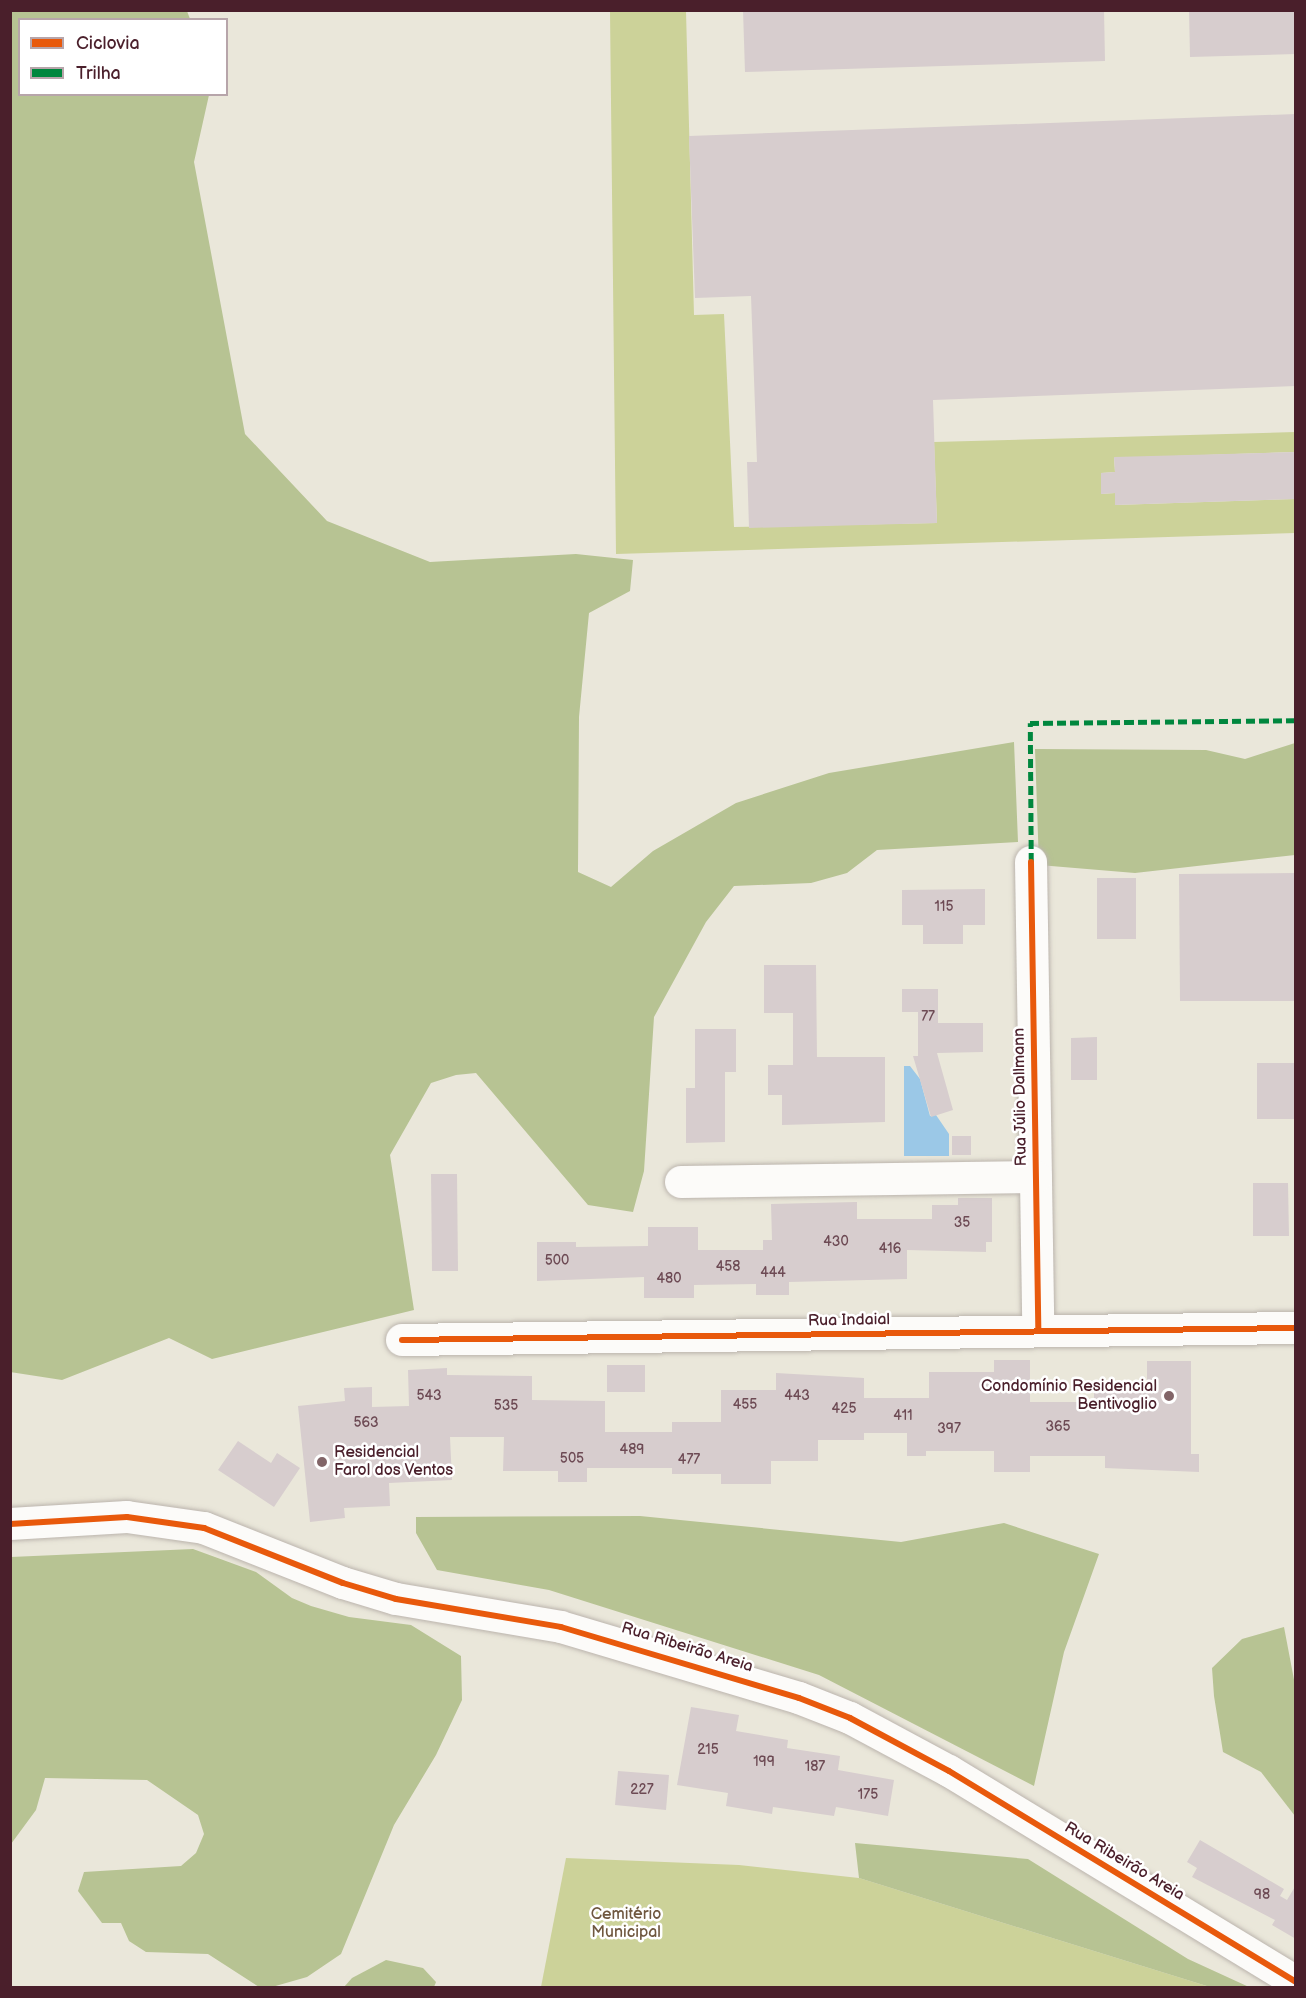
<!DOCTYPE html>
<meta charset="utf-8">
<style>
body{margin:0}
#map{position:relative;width:1306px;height:1998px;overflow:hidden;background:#eae7da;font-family:"Balsamiq Sans",sans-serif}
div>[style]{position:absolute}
.green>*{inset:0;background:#ccd299}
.forest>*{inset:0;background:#b7c393}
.water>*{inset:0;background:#9bc8e7}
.building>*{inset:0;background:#d7cdce}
.roads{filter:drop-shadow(0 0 2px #bbb4ad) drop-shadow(0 0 2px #bbb4ad)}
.minor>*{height:32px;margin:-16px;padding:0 16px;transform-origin:16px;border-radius:16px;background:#fcfbf9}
.quiet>*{height:4.5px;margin-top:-2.25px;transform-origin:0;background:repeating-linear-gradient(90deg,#00873e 0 9px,transparent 0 13.5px)}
.cycleway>*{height:6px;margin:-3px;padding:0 3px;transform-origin:3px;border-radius:3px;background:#e8590c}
.dots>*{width:16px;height:16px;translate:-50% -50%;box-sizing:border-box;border:3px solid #fff;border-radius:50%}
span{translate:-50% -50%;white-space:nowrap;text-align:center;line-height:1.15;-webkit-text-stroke:5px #fff;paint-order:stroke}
.number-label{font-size:14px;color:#6d4a54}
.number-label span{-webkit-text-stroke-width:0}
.street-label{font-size:16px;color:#4a1f2b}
.poi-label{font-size:16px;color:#4a1f2b}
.right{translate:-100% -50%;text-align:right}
.left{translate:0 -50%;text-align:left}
.park-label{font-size:16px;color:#6f573f}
.frame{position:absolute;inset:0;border:12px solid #4a1f2b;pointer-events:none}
.legend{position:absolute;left:18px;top:18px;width:210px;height:78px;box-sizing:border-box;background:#fff;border:2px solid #b7a5aa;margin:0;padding:8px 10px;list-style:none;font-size:18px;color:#4a1f2b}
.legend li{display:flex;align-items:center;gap:12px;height:30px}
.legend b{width:30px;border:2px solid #b7a5aa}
</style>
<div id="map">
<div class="green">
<i style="clip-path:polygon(610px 11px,686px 11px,694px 315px,724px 314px,734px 527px,937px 523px,934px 442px,1295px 432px,1295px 452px,1114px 458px,1115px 472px,1101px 473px,1101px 494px,1115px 493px,1115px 505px,1295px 499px,1295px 533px,616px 554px)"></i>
<i style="clip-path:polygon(566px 1858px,739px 1865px,859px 1878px,1210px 1987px,541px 1987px)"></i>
</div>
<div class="forest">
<i style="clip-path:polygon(10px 11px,187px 11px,190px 19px,20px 20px,20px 94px,209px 95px,194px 162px,245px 434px,327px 521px,430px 562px,576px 554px,633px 560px,630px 591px,589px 613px,579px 717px,578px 872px,611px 887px,653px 851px,736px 803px,829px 773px,1014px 742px,1018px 842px,877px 850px,847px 873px,811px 883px,734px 886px,706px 922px,654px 1017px,644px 1171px,633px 1212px,588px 1205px,476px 1073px,456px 1075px,431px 1083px,390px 1155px,414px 1310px,212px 1359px,169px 1338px,62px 1380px,10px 1372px)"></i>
<i style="clip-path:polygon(1295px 743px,1295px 855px,1135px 873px,1039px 865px,1035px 749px,1206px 750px,1245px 759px)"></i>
<i style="clip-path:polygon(640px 1516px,901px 1542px,1004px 1523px,1099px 1554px,1064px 1652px,1034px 1786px,819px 1675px,549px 1590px,437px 1570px,416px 1533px,416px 1517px)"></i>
<i style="clip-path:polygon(193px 1549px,256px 1572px,292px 1598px,311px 1606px,349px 1617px,411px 1625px,461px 1656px,462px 1700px,436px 1755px,394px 1825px,341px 1954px,307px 1977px,272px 1987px,259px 1987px,208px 1954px,146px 1952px,129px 1941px,121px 1923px,102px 1923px,78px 1891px,84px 1872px,181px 1866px,196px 1853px,204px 1834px,198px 1815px,147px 1780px,45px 1778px,36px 1810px,11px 1844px,11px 1557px)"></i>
<i style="clip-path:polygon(1284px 1627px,1295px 1685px,1295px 1816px,1261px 1772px,1223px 1752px,1214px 1696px,1212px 1668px,1242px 1639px)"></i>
<i style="clip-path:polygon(855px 1843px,1028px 1859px,1188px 1959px,1249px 1987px,1210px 1987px,859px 1878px)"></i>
<i style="clip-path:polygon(386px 1960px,423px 1968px,436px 1982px,434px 1987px,344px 1987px,352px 1978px)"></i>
</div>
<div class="water">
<i style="clip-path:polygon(904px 1066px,910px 1066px,920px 1079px,930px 1116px,936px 1115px,949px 1134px,949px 1156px,904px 1156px)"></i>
</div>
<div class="building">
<i style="clip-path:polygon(743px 10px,1104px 10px,1105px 61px,745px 72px)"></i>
<i style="clip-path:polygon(1189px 10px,1296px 10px,1296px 54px,1190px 57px)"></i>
<i style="clip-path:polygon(1296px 114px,1296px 386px,933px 400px,937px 523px,749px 528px,747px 462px,757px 462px,751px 296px,695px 298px,689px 136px)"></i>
<i style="clip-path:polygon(1296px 452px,1296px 499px,1115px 505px,1115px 493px,1101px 494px,1101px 473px,1115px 472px,1114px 457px)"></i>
<i style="clip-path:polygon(1296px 873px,1296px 1001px,1180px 1001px,1179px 874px)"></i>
<i style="clip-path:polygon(1097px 878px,1136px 878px,1136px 939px,1097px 939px)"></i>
<i style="clip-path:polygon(985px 889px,985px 925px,963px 925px,963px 944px,923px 944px,923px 925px,902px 925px,902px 890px)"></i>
<i style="clip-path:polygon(764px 965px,816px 965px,817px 1057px,885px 1057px,885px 1122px,782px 1125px,782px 1095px,768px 1095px,768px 1065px,793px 1065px,793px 1013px,764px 1013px)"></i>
<i style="clip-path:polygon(902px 989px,938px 989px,938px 1023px,983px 1023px,983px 1052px,937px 1053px,953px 1110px,931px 1117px,913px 1056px,918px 1056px,918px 1012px,902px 1012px)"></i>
<i style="clip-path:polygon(695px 1029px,736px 1029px,736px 1072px,725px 1072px,725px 1142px,686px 1143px,686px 1088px,695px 1088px)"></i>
<i style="clip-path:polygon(1097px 1037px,1097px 1080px,1071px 1080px,1071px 1038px)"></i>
<i style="clip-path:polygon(1257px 1063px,1296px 1063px,1296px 1119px,1257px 1119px)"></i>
<i style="clip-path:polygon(952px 1136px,971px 1136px,971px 1155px,952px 1155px)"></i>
<i style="clip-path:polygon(431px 1174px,457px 1174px,458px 1271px,432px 1271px)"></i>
<i style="clip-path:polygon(1253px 1183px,1288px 1183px,1289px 1236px,1253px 1236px)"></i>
<i style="clip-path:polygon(958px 1198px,992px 1198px,992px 1242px,986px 1242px,986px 1252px,907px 1250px,907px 1279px,789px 1282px,789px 1295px,756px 1295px,756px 1284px,694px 1285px,694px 1298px,644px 1298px,644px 1277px,537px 1281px,537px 1242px,576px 1242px,576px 1247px,648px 1246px,648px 1227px,698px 1227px,698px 1250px,763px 1250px,763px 1240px,772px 1240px,771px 1204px,857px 1202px,857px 1219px,932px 1219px,932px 1205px,958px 1205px)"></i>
<i style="clip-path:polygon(994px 1360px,1030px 1360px,1030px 1402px,1094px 1402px,1094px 1390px,1147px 1390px,1147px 1361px,1191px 1361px,1191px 1454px,1199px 1454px,1199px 1472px,1105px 1468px,1105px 1456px,1030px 1456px,1030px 1472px,994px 1472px,994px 1451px,926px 1451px,926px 1456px,907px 1456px,907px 1433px,864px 1433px,864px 1440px,818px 1440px,818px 1461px,771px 1461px,771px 1484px,721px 1484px,721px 1474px,672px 1474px,672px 1468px,587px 1468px,587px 1482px,558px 1482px,558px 1471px,503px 1471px,504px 1437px,450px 1437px,452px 1480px,389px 1483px,390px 1506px,344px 1508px,345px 1518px,310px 1522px,298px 1406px,345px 1401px,344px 1388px,372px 1387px,372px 1407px,409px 1406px,408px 1370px,447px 1368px,447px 1375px,532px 1376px,532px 1400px,605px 1401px,605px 1432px,672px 1432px,672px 1422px,721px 1422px,721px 1390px,776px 1390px,776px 1373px,864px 1378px,864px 1398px,929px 1398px,929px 1372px,994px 1372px)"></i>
<i style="clip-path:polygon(607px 1365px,645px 1365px,645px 1392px,607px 1392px)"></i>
<i style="clip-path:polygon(238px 1441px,271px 1463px,277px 1453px,300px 1468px,274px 1507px,218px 1470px)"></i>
<i style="clip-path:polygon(691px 1707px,739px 1715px,736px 1731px,788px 1740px,787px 1748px,840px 1756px,838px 1770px,894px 1780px,888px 1816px,836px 1807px,834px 1816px,773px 1807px,772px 1814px,726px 1806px,728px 1793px,677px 1785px)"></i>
<i style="clip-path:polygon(618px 1771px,669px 1775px,666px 1810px,615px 1805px)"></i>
<i style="clip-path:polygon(1200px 1840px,1284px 1889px,1280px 1896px,1287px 1900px,1296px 1885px,1296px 1939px,1272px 1925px,1275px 1920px,1192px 1877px,1197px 1868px,1187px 1862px)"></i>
</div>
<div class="roads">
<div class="minor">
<i style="left:1031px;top:862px;width:469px;rotate:89.1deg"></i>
<i style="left:681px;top:1182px;width:355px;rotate:-0.8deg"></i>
<i style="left:402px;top:1340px;width:894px;rotate:-0.77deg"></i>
<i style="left:10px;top:1524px;width:117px;rotate:-3.4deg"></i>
<i style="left:127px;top:1517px;width:78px;rotate:8.1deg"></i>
<i style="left:204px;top:1528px;width:149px;rotate:21.6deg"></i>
<i style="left:343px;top:1583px;width:55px;rotate:16.8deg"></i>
<i style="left:396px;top:1599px;width:167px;rotate:9.6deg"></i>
<i style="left:561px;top:1627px;width:248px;rotate:16.6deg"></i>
<i style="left:799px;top:1698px;width:55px;rotate:21.4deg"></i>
<i style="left:850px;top:1718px;width:112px;rotate:28.2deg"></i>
<i style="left:949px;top:1771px;width:406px;rotate:31.3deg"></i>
</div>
</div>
<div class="quiet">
<i style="left:1031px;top:862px;width:139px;rotate:-90.4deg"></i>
<i style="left:1030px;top:723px;width:266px;rotate:-0.6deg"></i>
</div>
<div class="cycleway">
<i style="left:1031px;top:862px;width:469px;rotate:89.1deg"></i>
<i style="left:402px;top:1340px;width:894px;rotate:-0.77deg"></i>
<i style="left:10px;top:1524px;width:117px;rotate:-3.4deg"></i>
<i style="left:127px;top:1517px;width:78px;rotate:8.1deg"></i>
<i style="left:204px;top:1528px;width:149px;rotate:21.6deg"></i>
<i style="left:343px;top:1583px;width:55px;rotate:16.8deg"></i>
<i style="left:396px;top:1599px;width:167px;rotate:9.6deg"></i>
<i style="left:561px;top:1627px;width:248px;rotate:16.6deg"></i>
<i style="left:799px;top:1698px;width:55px;rotate:21.4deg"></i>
<i style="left:850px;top:1718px;width:112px;rotate:28.2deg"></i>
<i style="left:949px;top:1771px;width:406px;rotate:31.3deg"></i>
</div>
<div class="dots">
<i style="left:1169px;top:1396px;background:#826568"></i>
<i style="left:322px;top:1462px;background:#826568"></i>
</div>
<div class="number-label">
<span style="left:944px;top:907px">115</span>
<span style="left:928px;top:1017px">77</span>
<span style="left:962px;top:1223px">35</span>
<span style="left:836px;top:1242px">430</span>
<span style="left:890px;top:1249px">416</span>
<span style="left:557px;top:1261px">500</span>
<span style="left:728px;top:1267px">458</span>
<span style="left:773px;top:1273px">444</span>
<span style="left:669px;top:1279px">480</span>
<span style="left:429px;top:1396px">543</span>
<span style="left:797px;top:1396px">443</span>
<span style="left:745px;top:1405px">455</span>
<span style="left:506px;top:1406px">535</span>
<span style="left:844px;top:1409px">425</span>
<span style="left:903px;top:1416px">411</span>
<span style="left:366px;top:1423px">563</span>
<span style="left:1058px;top:1427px">365</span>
<span style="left:949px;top:1429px">397</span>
<span style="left:632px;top:1450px">489</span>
<span style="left:572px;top:1459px">505</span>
<span style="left:689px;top:1460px">477</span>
<span style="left:708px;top:1750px">215</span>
<span style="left:764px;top:1762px">199</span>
<span style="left:815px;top:1767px">187</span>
<span style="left:642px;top:1790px">227</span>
<span style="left:868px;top:1795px">175</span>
<span style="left:1262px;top:1895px">98</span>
</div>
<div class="street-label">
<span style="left:1021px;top:1097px;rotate:-91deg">Rua Júlio Dallmann</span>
<span style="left:849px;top:1321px;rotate:-1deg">Rua Indaial</span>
<span style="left:687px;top:1648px;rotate:17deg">Rua Ribeirão Areia</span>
<span style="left:1124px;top:1862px;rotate:31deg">Rua Ribeirão Areia</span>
</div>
<div class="poi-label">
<span class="right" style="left:1157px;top:1396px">Condomínio Residencial<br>Bentivoglio</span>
<span class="left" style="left:334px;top:1462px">Residencial<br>Farol dos Ventos</span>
</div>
<div class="park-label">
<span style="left:626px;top:1924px">Cemitério<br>Municipal</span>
</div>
<div class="frame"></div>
<ul class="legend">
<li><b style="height:8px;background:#e8590c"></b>Ciclovia</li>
<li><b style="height:8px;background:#00873e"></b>Trilha</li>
</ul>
</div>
